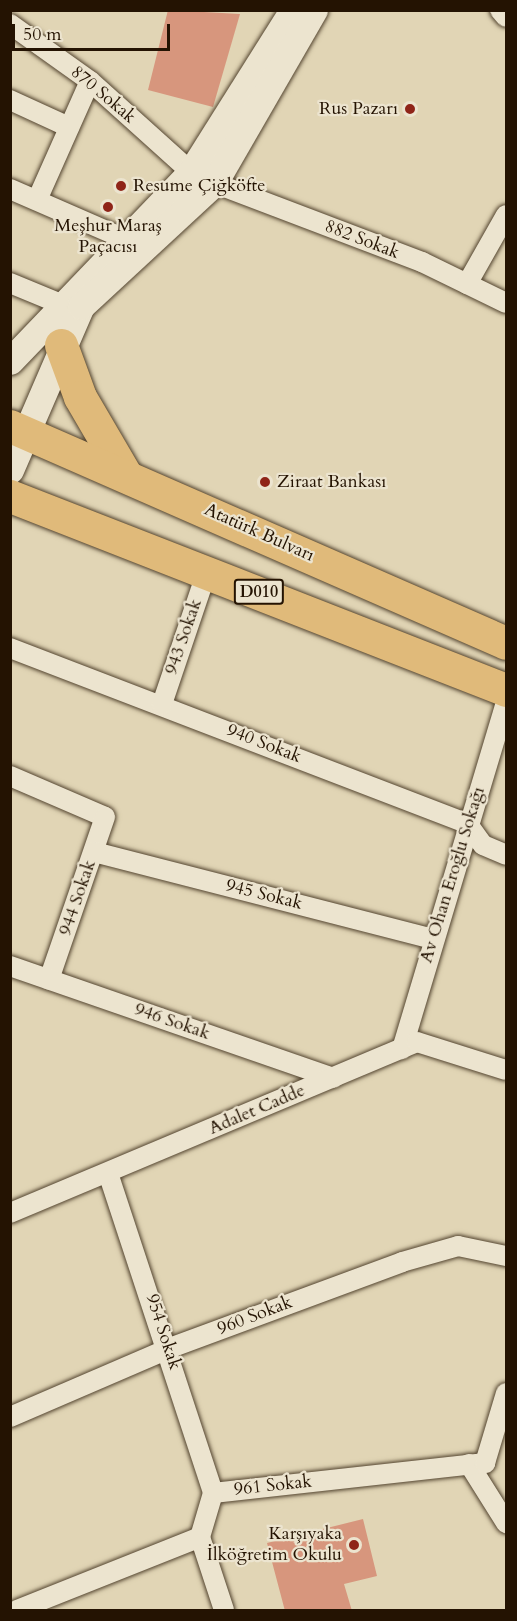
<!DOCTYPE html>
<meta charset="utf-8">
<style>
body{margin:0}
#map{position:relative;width:517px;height:1621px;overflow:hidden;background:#e1d5b5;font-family:Cardo,serif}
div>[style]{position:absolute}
.building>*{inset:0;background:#d7967d}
.roads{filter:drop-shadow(0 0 2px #53442f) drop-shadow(0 0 2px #53442f)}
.street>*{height:20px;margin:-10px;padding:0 10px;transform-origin:10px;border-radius:10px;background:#ece4cf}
.secondary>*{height:27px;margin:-13.5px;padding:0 13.5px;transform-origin:13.5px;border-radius:13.5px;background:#ece4cf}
.highway>*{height:33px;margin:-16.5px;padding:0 16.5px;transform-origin:16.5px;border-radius:16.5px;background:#e0ba7a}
.dots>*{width:16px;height:16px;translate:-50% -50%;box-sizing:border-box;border:3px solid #ece4cf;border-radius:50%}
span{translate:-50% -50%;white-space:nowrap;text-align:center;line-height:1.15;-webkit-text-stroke:4.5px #ece4cf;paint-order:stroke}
.shield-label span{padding:2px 4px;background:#ece4cf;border:2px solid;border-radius:4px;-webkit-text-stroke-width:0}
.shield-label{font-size:16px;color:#241302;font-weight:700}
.street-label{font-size:18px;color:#241302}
.poi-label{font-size:18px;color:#241302}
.right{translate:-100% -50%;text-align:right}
.left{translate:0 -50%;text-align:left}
.frame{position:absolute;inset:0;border:12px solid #241302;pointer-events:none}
.scale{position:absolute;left:12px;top:24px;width:158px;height:27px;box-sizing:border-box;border:3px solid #241302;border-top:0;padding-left:8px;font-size:18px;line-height:21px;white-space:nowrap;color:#241302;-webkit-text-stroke:4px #ece4cf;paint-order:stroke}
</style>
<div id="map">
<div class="building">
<i style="clip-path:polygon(168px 10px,240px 14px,213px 107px,148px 90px)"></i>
<i style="clip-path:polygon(363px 1519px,377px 1576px,344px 1584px,352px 1611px,285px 1611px,267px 1543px)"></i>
</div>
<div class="roads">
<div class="street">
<i style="left:500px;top:10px;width:9px;rotate:49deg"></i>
<i style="left:10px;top:24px;width:98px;rotate:35.5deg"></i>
<i style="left:90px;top:81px;width:136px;rotate:42deg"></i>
<i style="left:10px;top:100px;width:65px;rotate:24.6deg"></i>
<i style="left:214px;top:183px;width:222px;rotate:20.8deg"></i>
<i style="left:422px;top:262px;width:93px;rotate:26deg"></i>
<i style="left:10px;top:189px;width:125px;rotate:23.5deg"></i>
<i style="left:37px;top:200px;width:130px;rotate:-66deg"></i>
<i style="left:10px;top:283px;width:55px;rotate:22.4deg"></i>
<i style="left:467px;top:284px;width:79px;rotate:-60.5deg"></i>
<i style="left:10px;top:648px;width:489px;rotate:21deg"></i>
<i style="left:467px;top:823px;width:27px;rotate:54deg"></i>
<i style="left:483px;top:845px;width:25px;rotate:23deg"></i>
<i style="left:162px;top:704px;width:140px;rotate:-71.3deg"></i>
<i style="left:10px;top:776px;width:103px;rotate:23.3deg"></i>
<i style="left:105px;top:817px;width:172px;rotate:109deg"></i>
<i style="left:94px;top:852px;width:351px;rotate:14.4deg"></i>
<i style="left:10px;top:966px;width:342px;rotate:19.1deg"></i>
<i style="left:402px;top:1049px;width:361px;rotate:-73.3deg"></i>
<i style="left:108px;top:1173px;width:337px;rotate:71.8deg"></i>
<i style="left:10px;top:1213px;width:441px;rotate:-22.8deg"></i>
<i style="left:417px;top:1042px;width:93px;rotate:17.5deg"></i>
<i style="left:10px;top:1417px;width:174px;rotate:-23.3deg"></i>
<i style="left:170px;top:1348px;width:247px;rotate:-20.3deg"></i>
<i style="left:402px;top:1262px;width:58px;rotate:-15.9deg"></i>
<i style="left:458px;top:1246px;width:49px;rotate:11.8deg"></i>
<i style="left:469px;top:1464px;width:70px;rotate:57.9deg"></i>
<i style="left:213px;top:1493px;width:274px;rotate:-6.3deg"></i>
<i style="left:485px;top:1463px;width:73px;rotate:-73.3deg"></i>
<i style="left:200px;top:1537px;width:77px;rotate:71.8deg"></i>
<i style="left:17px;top:1610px;width:197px;rotate:-21.7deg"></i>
<i style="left:200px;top:1537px;width:46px;rotate:-73.5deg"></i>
</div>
<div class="secondary">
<i style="left:10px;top:361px;width:262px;rotate:-46.2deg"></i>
<i style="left:191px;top:172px;width:191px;rotate:-57.8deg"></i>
<i style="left:10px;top:470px;width:179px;rotate:-66.6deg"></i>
<i style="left:81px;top:306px;width:181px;rotate:-42.8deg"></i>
<i style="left:214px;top:183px;width:200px;rotate:-60deg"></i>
</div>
<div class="highway">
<i style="left:61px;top:345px;width:55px;rotate:69.9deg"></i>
<i style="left:80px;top:397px;width:89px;rotate:59.7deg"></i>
<i style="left:10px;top:426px;width:541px;rotate:23.63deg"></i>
<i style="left:10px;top:496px;width:533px;rotate:21.36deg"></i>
</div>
</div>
<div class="dots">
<i style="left:410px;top:109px;background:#8f2418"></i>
<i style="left:121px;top:186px;background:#8f2418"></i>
<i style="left:108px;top:207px;background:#8f2418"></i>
<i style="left:265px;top:482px;background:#8f2418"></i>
<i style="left:354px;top:1545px;background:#8f2418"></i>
</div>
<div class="shield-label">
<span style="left:259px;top:592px">D010</span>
</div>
<div class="street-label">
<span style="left:103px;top:95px;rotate:40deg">870 Sokak</span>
<span style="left:362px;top:240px;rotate:21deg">882 Sokak</span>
<span style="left:259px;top:533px;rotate:24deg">Atatürk Bulvarı</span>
<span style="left:184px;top:637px;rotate:-71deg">943 Sokak</span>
<span style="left:264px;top:744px;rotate:21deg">940 Sokak</span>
<span style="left:453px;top:875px;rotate:-73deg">Av Ohan Eroğlu Sokağı</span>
<span style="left:264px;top:895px;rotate:14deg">945 Sokak</span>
<span style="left:78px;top:898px;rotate:-71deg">944 Sokak</span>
<span style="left:172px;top:1022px;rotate:19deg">946 Sokak</span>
<span style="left:257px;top:1110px;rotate:-23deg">Adalet Cadde</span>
<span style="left:255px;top:1316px;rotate:-21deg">960 Sokak</span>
<span style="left:163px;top:1332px;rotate:72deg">954 Sokak</span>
<span style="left:273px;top:1486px;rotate:-6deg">961 Sokak</span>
</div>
<div class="poi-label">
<span class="right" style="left:398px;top:109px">Rus Pazarı</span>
<span class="left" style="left:133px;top:186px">Resume Çiğköfte</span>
<span style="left:108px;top:237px">Meşhur Maraş<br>Paçacısı</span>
<span class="left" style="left:277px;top:482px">Ziraat Bankası</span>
<span class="right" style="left:342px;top:1545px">Karşıyaka<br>İlköğretim Okulu</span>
</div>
<div class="frame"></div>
<div class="scale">50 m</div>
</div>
